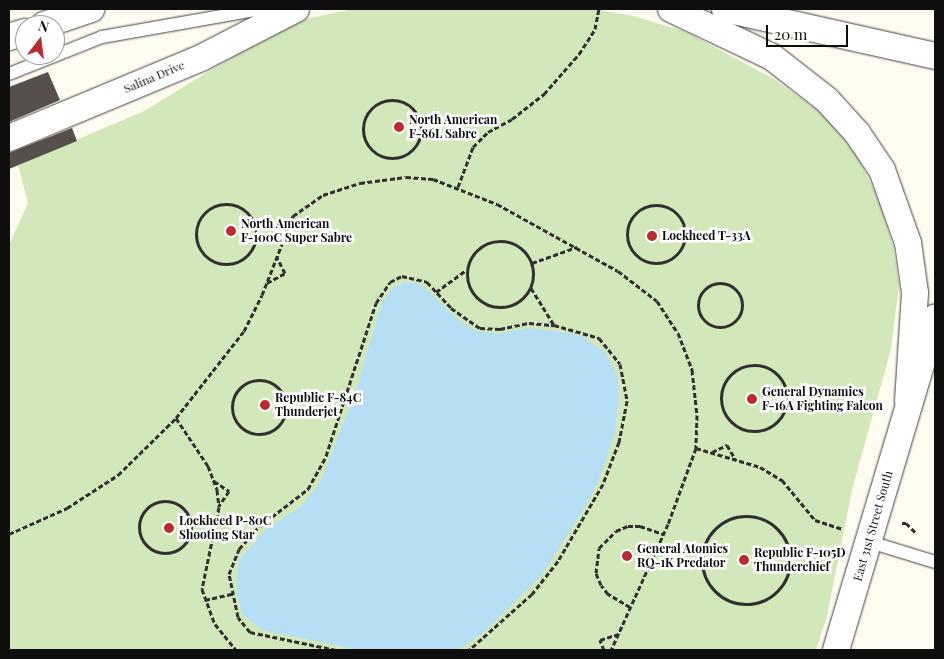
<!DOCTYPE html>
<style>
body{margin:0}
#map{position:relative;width:944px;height:659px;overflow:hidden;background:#fefbf0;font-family:"Playfair Display",serif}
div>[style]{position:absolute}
.green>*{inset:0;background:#d3e8ba}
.water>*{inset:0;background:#b6def4}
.building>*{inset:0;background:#564f4b}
.path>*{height:3px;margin-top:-1.5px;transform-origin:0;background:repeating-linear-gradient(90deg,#303030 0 5px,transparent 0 7.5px)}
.path>.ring{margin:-1.5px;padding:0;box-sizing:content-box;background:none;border:3px solid #303030;border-radius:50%}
.roads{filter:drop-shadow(0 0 1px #414141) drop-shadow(0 0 1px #414141)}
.service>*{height:12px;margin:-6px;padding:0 6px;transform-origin:6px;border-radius:6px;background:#fff}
.minor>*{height:26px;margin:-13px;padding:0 13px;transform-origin:13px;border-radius:13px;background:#fff}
.dots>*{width:14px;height:14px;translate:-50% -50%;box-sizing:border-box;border:2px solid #fff;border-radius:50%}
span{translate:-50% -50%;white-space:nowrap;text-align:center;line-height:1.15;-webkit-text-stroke:5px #fff;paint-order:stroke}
.street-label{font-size:12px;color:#0e0e0e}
.poi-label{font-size:12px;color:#0e0e0e;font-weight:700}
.left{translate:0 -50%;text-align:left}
.frame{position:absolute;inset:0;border:10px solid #0e0e0e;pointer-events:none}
.north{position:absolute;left:15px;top:15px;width:50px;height:50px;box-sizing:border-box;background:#fff;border:1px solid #9f9f9f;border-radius:50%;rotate:15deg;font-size:14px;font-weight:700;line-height:20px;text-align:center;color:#0e0e0e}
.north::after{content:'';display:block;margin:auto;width:18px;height:22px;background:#ba2a33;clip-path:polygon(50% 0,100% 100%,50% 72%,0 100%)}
.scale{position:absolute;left:766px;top:25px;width:82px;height:22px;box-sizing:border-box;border:2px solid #0e0e0e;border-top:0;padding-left:6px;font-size:15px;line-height:18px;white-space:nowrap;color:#0e0e0e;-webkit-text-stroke:4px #fff;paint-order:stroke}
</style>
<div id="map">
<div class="green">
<i style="clip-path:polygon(353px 9px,593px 9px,634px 16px,686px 32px,774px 79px,823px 114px,858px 156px,879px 201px,893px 246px,899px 285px,891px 349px,852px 490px,827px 616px,816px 650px,9px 650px,9px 245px,28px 203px,18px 165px,144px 111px,290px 22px)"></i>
</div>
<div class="water">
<i style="clip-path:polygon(404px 282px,417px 283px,429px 291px,458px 320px,477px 331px,499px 334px,526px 328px,569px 333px,584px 337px,606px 353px,618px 377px,619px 400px,614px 436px,598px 482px,587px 504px,542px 575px,485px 631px,459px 650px,359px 650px,262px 630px,243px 615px,236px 591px,239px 560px,265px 530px,300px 507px,320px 483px,356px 391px,381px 305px,392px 288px)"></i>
</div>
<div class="building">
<i style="clip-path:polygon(48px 72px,60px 100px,9px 122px,9px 87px)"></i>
<i style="clip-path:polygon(72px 128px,77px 141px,9px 169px,9px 153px)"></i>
</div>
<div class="path">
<i class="ring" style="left:363px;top:100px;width:55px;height:55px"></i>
<i style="left:458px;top:187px;width:43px;rotate:-69.4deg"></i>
<i style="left:473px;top:147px;width:21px;rotate:-45deg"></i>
<i style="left:488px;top:132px;width:27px;rotate:-28deg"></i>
<i style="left:512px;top:119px;width:41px;rotate:-38deg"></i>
<i style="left:544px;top:94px;width:53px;rotate:-48.8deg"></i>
<i style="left:579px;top:54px;width:30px;rotate:-57deg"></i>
<i style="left:595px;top:29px;width:20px;rotate:-79deg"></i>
<i class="ring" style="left:196px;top:204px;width:57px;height:57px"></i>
<i class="ring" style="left:627px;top:205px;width:55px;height:55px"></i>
<i class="ring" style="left:467px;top:241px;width:63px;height:63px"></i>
<i style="left:532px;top:263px;width:48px;rotate:-19.6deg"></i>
<i style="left:267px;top:283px;width:21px;rotate:-29deg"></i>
<i style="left:285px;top:273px;width:18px;rotate:-117deg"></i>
<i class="ring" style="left:698px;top:283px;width:41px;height:41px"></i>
<i style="left:531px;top:288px;width:44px;rotate:58.1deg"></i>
<i style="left:436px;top:292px;width:37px;rotate:-36deg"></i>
<i class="ring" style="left:721px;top:365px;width:63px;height:63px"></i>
<i class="ring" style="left:232px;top:380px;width:51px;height:51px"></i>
<i style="left:176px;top:418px;width:58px;rotate:56.3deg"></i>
<i style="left:208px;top:466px;width:26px;rotate:69deg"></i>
<i style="left:217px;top:490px;width:17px;rotate:83deg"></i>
<i style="left:219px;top:507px;width:84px;rotate:101.7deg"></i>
<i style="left:202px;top:589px;width:37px;rotate:70deg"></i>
<i style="left:215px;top:624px;width:33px;rotate:51deg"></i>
<i style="left:696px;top:448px;width:67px;rotate:16.5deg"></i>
<i style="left:760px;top:467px;width:26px;rotate:31deg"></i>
<i style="left:782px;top:480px;width:52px;rotate:50.5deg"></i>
<i style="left:815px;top:520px;width:29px;rotate:18deg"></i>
<i style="left:712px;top:452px;width:17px;rotate:-25deg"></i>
<i style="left:727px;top:445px;width:16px;rotate:60deg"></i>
<i style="left:214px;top:481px;width:18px;rotate:34deg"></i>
<i style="left:229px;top:491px;width:18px;rotate:124deg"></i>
<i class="ring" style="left:139px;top:501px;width:49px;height:49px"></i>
<i class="ring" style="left:702px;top:516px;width:85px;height:85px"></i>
<i style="left:902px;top:523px;width:4px"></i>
<i style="left:906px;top:523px;width:14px;rotate:45deg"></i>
<i style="left:9px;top:534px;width:64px;rotate:-24.1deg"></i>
<i style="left:67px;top:508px;width:61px;rotate:-32.9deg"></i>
<i style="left:118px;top:475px;width:81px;rotate:-44.5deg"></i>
<i style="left:176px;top:418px;width:110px;rotate:-52deg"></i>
<i style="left:244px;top:331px;width:40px;rotate:-63.4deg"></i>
<i style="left:262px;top:295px;width:85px;rotate:-68.6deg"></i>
<i style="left:293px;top:216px;width:37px;rotate:-35deg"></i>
<i style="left:323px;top:195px;width:39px;rotate:-18deg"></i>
<i style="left:360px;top:183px;width:46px;rotate:-7.4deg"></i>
<i style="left:406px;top:177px;width:27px;rotate:4deg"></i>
<i style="left:433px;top:179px;width:69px;rotate:21.3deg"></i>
<i style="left:497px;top:204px;width:138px;rotate:29deg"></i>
<i style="left:618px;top:271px;width:49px;rotate:37.6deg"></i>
<i style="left:657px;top:301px;width:38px;rotate:57deg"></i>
<i style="left:678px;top:333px;width:40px;rotate:69deg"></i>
<i style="left:692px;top:370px;width:45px;rotate:83.7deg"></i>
<i style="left:697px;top:415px;width:33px;rotate:92deg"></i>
<i style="left:696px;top:448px;width:81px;rotate:110.2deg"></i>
<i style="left:668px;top:524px;width:138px;rotate:114.3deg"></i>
<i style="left:205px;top:600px;width:28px;rotate:-13deg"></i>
<i style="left:630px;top:607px;width:26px;rotate:-149deg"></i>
<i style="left:608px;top:594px;width:11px;rotate:-128deg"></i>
<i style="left:601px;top:585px;width:13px;rotate:-113deg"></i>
<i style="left:596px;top:573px;width:25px;rotate:-83deg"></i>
<i style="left:599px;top:548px;width:24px;rotate:-45deg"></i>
<i style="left:616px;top:531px;width:13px;rotate:-23deg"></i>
<i style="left:628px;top:526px;width:12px"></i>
<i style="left:640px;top:526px;width:24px;rotate:19deg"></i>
<i style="left:336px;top:650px;width:88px;rotate:-168.2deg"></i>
<i style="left:250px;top:632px;width:19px;rotate:-129deg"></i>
<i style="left:238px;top:617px;width:44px;rotate:-101.8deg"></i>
<i style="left:229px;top:574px;width:27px;rotate:-68deg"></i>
<i style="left:239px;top:549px;width:31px;rotate:-48deg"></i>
<i style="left:260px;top:526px;width:61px;rotate:-37.6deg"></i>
<i style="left:308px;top:489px;width:38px;rotate:-61deg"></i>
<i style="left:326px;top:456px;width:161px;rotate:-71.9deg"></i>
<i style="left:376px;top:303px;width:25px;rotate:-56deg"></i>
<i style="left:390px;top:282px;width:13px;rotate:-27deg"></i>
<i style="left:402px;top:276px;width:26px;rotate:13deg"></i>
<i style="left:427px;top:282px;width:35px;rotate:47deg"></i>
<i style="left:451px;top:308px;width:35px;rotate:35deg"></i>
<i style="left:480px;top:328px;width:20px;rotate:3deg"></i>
<i style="left:500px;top:329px;width:30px;rotate:-12deg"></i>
<i style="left:529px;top:323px;width:25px;rotate:5deg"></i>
<i style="left:554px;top:325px;width:47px;rotate:16.1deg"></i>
<i style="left:599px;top:338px;width:33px;rotate:51deg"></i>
<i style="left:620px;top:364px;width:38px;rotate:79deg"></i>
<i style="left:627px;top:401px;width:42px;rotate:101deg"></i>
<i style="left:619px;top:442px;width:45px;rotate:110.9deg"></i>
<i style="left:603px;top:484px;width:89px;rotate:120.3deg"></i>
<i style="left:558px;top:561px;width:42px;rotate:128.2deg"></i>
<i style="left:532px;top:594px;width:84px;rotate:138.4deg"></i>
<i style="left:604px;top:650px;width:11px;rotate:-112deg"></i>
<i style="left:600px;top:640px;width:19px;rotate:-18deg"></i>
</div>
<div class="roads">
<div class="service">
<i style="left:9px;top:74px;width:100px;rotate:-21.7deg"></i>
<i style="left:102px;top:37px;width:161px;rotate:-10deg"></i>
<i style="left:870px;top:542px;width:68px;rotate:17.1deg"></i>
</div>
<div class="minor">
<i style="left:671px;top:9px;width:112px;rotate:25.4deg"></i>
<i style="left:772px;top:57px;width:70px;rotate:38deg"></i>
<i style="left:827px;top:100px;width:45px;rotate:47.7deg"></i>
<i style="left:857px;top:133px;width:45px;rotate:56deg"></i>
<i style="left:882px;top:170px;width:77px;rotate:70.4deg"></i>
<i style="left:908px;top:243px;width:50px;rotate:82deg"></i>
<i style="left:915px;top:293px;width:108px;rotate:93.7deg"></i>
<i style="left:725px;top:9px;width:215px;rotate:12.6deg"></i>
<i style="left:44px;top:25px;width:50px;rotate:-18.8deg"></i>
<i style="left:9px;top:37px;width:17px;rotate:-17deg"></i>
<i style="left:9px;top:138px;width:208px;rotate:-22.6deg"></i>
<i style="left:201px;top:58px;width:107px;rotate:-27.3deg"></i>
<i style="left:836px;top:650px;width:347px;rotate:-73.4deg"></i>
</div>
</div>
<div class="dots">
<i style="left:399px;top:127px;background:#ba2a33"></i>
<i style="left:231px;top:231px;background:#ba2a33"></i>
<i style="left:652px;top:236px;background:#ba2a33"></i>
<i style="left:752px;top:399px;background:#ba2a33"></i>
<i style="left:265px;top:405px;background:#ba2a33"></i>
<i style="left:169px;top:528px;background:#ba2a33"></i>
<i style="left:627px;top:556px;background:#ba2a33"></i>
<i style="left:744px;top:560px;background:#ba2a33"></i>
</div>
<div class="street-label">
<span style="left:154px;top:77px;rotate:-23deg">Salina Drive</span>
<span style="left:873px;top:526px;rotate:-74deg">East 31st Street South</span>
</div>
<div class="poi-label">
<span class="left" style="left:409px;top:127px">North American<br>F-86L Sabre</span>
<span class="left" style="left:241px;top:231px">North American<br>F-100C Super Sabre</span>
<span class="left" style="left:662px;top:236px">Lockheed T-33A</span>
<span class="left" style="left:762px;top:399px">General Dynamics<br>F-16A Fighting Falcon</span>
<span class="left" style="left:275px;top:405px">Republic F-84C<br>Thunderjet</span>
<span class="left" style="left:179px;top:528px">Lockheed P-80C<br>Shooting Star</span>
<span class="left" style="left:637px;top:556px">General Atomics<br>RQ-1K Predator</span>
<span class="left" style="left:754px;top:560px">Republic F-105D<br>Thunderchief</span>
</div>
<div class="frame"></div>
<div class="north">N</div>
<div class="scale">20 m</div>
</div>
